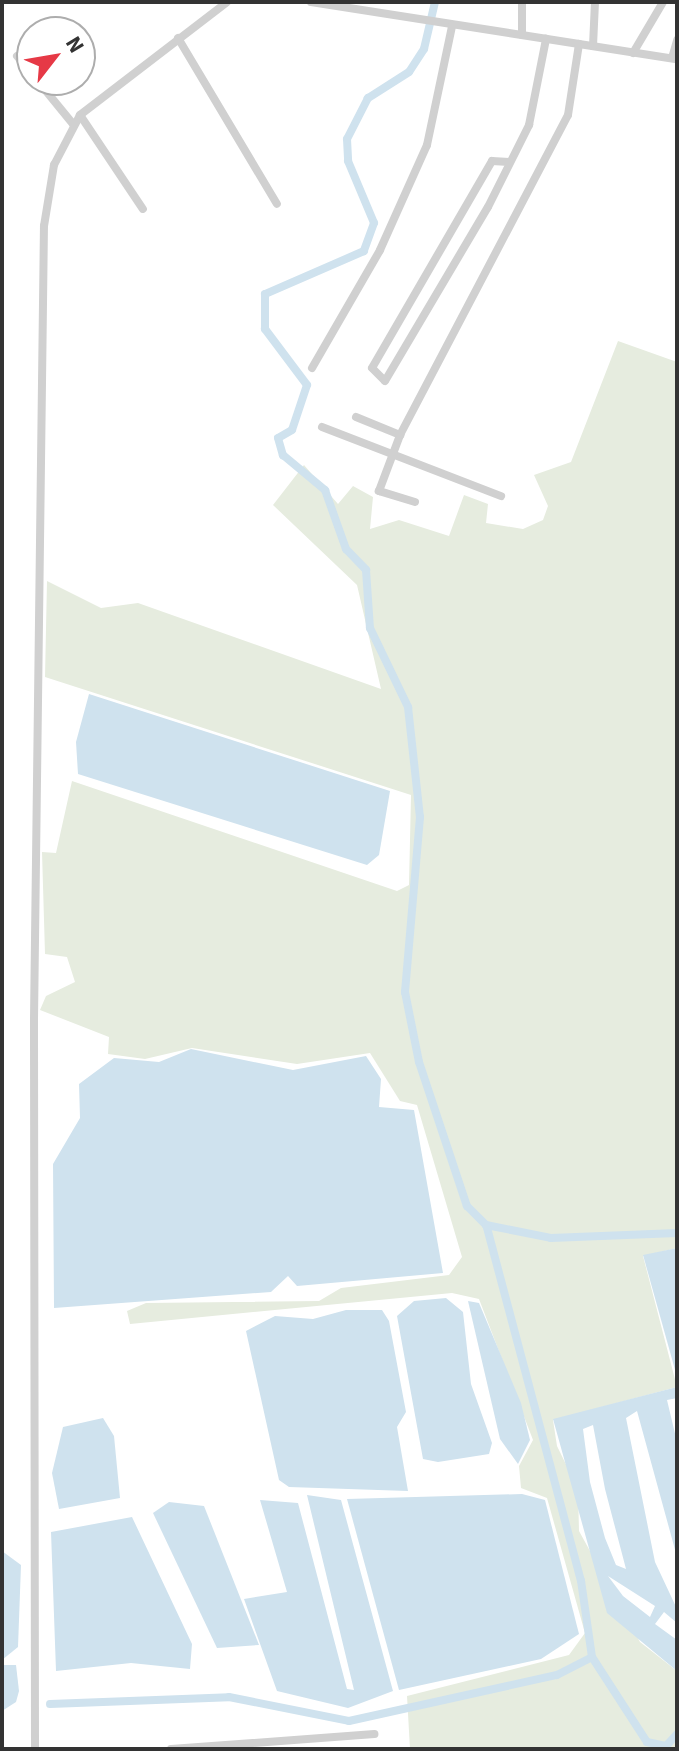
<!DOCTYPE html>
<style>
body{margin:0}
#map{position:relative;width:679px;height:1751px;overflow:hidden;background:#fff;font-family:"Source Sans 3",sans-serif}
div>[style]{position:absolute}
.green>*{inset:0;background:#e6ecdf}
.water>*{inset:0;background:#cfe2ee}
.canal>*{height:8px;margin:-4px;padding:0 4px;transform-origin:4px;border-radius:4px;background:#cfe2ee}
.minor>*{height:8px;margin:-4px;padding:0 4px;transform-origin:4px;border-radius:4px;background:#d0d0d0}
span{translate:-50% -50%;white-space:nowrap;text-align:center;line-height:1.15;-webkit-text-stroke:8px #fff;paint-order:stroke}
.frame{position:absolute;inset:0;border:4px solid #333;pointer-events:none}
.north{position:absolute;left:16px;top:16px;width:80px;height:80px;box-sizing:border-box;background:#fff;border:2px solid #adadad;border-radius:50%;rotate:59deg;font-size:22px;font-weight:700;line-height:32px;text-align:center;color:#333}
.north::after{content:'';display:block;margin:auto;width:28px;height:36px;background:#e63946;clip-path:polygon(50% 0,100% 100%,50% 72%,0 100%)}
</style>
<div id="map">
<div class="green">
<i style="clip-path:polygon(618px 341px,677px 362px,677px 1248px,643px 1256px,677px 1387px,553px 1420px,557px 1446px,578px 1489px,579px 1531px,640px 1642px,677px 1671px,677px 1749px,410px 1749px,407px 1696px,569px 1655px,585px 1633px,547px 1498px,521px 1488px,519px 1466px,533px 1440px,479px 1299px,452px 1293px,130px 1324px,127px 1311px,146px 1303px,319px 1301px,341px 1288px,449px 1275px,462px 1257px,417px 1105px,400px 1101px,370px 1053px,297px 1064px,192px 1048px,145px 1059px,108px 1054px,109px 1037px,40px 1010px,46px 996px,75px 982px,67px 957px,45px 954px,42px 852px,56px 853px,72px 781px,397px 891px,409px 885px,411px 795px,45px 677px,47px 581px,101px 608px,138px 603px,381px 689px,357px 585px,273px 505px,304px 465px,338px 504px,353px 486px,373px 497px,370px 529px,399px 520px,449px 536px,464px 495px,488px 504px,486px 523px,523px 529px,543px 520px,548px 506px,534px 475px,571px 462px)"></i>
</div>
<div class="water">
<i style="clip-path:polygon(89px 694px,390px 791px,379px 855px,367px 865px,78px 774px,76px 742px)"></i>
<i style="clip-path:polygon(191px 1049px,293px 1070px,366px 1056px,381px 1079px,379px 1107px,414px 1110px,443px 1273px,297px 1286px,288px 1276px,271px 1292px,54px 1308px,53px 1164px,80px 1118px,79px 1084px,114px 1058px,159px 1062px)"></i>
<i style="clip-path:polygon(677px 1248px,677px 1377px,643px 1255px)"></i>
<i style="clip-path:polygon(446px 1298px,463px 1312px,471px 1384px,492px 1443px,489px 1454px,438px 1462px,423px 1459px,397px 1316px,414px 1301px)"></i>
<i style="clip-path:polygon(468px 1301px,479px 1303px,521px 1403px,530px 1440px,518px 1464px,500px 1439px)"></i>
<i style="clip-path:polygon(346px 1310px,382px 1310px,389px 1321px,406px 1412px,397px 1427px,408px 1491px,289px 1487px,279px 1480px,246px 1331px,275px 1316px,313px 1319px)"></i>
<i style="clip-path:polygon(evenodd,677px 1387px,677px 1398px,667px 1400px,677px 1442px,677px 1557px,637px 1411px,626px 1418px,655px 1562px,677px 1609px,677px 1623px,664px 1612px,655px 1624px,677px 1640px,677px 1671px,607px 1613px,553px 1419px,677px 1387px,593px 1425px,605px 1489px,626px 1569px,616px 1565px,605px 1538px,590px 1482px,583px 1429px,593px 1425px,677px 1387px,608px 1576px,655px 1606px,650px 1617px,623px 1596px,608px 1576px)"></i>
<i style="clip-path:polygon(103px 1418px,114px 1436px,120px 1498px,59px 1509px,52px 1473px,63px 1427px)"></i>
<i style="clip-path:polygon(522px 1494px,545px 1500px,579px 1634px,541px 1659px,399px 1690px,347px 1499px)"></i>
<i style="clip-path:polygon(307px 1495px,341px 1500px,393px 1691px,348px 1708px,277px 1691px,244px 1599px,287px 1592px,260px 1500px,298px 1503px,347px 1689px,354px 1690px)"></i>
<i style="clip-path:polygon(169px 1502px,204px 1506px,259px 1645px,217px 1648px,153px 1513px)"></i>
<i style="clip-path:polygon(132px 1517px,192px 1644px,190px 1669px,131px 1663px,56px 1671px,51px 1532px)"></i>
<i style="clip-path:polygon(2px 1551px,21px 1565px,18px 1647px,2px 1660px)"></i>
<i style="clip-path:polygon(2px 1665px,16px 1665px,19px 1691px,16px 1702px,2px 1711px)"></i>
</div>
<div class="canal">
<i style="left:435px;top:2px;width:48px;rotate:103.2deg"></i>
<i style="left:424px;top:49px;width:27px;rotate:123deg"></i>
<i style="left:409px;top:72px;width:49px;rotate:147.6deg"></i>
<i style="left:368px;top:98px;width:46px;rotate:117.1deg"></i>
<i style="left:347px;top:139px;width:22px;rotate:87deg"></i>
<i style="left:348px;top:161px;width:67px;rotate:67.2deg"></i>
<i style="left:374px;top:223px;width:30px;rotate:110deg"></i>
<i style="left:364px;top:251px;width:108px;rotate:156.5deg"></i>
<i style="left:265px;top:294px;width:35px;rotate:90deg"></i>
<i style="left:265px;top:329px;width:70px;rotate:53.1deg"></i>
<i style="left:307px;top:385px;width:47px;rotate:108.4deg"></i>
<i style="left:292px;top:430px;width:16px;rotate:150deg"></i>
<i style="left:278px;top:438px;width:18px;rotate:74deg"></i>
<i style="left:283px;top:455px;width:55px;rotate:39.8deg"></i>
<i style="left:325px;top:490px;width:63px;rotate:70.4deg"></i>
<i style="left:346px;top:549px;width:29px;rotate:46deg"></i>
<i style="left:366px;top:570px;width:58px;rotate:86.1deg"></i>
<i style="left:370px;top:628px;width:88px;rotate:64.3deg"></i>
<i style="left:408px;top:707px;width:111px;rotate:83.8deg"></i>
<i style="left:420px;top:817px;width:176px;rotate:94.9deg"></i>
<i style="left:405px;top:992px;width:71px;rotate:78.7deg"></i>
<i style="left:419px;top:1062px;width:152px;rotate:71.6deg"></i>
<i style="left:467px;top:1206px;width:27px;rotate:45deg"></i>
<i style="left:486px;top:1225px;width:66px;rotate:11.3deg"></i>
<i style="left:551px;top:1238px;width:126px;rotate:-2.3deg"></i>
<i style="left:592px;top:1657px;width:101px;rotate:57.1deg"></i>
<i style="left:647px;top:1742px;width:19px;rotate:12deg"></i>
<i style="left:666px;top:1746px;width:16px;rotate:-47deg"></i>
<i style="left:50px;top:1704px;width:179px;rotate:-2.2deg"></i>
<i style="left:229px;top:1697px;width:122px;rotate:11.3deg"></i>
<i style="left:349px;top:1721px;width:213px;rotate:-12.5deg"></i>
<i style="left:557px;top:1675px;width:39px;rotate:-27deg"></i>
<i style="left:592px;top:1657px;width:77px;rotate:-98.2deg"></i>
<i style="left:581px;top:1581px;width:368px;rotate:-104.9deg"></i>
</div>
<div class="minor">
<i style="left:311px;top:2px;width:370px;rotate:8.9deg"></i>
<i style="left:522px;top:35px;width:33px;rotate:-90deg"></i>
<i style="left:178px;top:38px;width:193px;rotate:59.2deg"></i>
<i style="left:593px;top:46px;width:44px;rotate:-87.4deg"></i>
<i style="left:633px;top:53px;width:59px;rotate:-59.5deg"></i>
<i style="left:17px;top:56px;width:23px;rotate:50deg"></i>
<i style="left:672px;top:58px;width:19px;rotate:-74deg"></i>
<i style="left:37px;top:80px;width:57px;rotate:50.7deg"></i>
<i style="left:80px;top:115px;width:113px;rotate:56.2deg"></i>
<i style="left:509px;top:162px;width:17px;rotate:-177deg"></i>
<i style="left:492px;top:161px;width:239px;rotate:120.1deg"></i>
<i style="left:372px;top:368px;width:18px;rotate:45deg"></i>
<i style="left:385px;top:381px;width:202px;rotate:-59.4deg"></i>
<i style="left:488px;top:207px;width:92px;rotate:-63.4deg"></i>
<i style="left:529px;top:125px;width:88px;rotate:-78.8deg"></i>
<i style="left:312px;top:368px;width:136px;rotate:-60deg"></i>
<i style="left:380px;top:250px;width:115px;rotate:-65.9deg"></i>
<i style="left:427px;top:145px;width:122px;rotate:-78.1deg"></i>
<i style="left:356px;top:417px;width:48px;rotate:22.2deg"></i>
<i style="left:322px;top:427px;width:192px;rotate:21.1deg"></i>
<i style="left:415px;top:502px;width:38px;rotate:-163deg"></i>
<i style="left:379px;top:491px;width:60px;rotate:-69.4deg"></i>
<i style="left:400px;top:435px;width:361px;rotate:-62.3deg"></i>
<i style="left:568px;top:115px;width:72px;rotate:-81.2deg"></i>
<i style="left:35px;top:1749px;width:730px;rotate:-90.08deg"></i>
<i style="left:34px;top:1019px;width:793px;rotate:-89.28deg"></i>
<i style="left:44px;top:226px;width:62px;rotate:-80.7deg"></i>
<i style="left:54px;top:165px;width:56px;rotate:-62.5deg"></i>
<i style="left:80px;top:115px;width:185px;rotate:-37.5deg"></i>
<i style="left:171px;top:1749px;width:204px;rotate:-4.2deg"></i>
</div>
<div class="frame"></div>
<div class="north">N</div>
</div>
